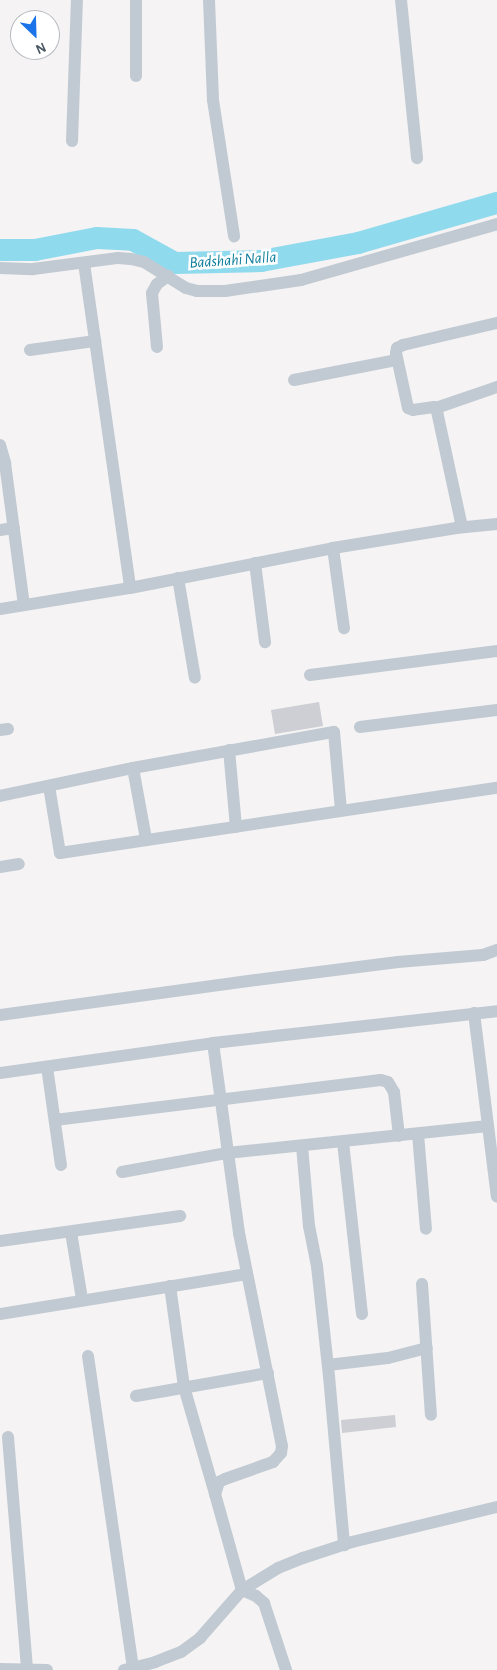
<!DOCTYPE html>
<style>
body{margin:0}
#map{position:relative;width:497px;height:1670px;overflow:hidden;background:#f5f3f3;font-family:"Alegreya Sans",sans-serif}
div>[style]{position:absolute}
.river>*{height:22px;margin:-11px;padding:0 11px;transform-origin:11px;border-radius:11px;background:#90daee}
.building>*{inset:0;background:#cdcfd5}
.street>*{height:12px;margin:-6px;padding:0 6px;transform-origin:6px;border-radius:6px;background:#c1cad2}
span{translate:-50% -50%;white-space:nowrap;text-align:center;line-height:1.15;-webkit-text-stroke:5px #fff;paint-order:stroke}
.water-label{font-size:16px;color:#0c7c9b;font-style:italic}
.north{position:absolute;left:10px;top:10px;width:50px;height:50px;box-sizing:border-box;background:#fff;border:1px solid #b7bbc0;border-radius:50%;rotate:156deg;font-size:14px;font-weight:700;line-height:20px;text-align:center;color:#4a5661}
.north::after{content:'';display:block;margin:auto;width:18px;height:22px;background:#1a73e8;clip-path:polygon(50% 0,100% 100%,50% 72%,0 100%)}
</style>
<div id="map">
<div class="river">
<i style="left:0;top:250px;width:35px"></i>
<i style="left:35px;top:250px;width:63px;rotate:-11deg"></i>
<i style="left:97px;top:238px;width:36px;rotate:3deg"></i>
<i style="left:133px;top:240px;width:48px;rotate:28.7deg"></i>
<i style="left:175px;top:263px;width:86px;rotate:-1.3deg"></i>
<i style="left:261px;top:261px;width:99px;rotate:-10.5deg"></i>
<i style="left:358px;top:243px;width:145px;rotate:-16.1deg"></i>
</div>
<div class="building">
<i style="clip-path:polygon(319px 702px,323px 726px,275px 734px,271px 710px)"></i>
<i style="clip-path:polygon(395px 1415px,396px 1427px,342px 1433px,341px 1420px)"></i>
</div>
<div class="street">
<i style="left:209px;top:0;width:100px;rotate:87.7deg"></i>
<i style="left:213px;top:100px;width:138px;rotate:81.2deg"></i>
<i style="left:401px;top:0;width:159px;rotate:84.2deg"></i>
<i style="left:136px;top:76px;width:76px;rotate:-90deg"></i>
<i style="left:72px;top:141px;width:141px;rotate:-88deg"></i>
<i style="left:84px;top:263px;width:328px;rotate:81.9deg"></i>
<i style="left:0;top:268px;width:33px;rotate:2deg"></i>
<i style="left:33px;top:269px;width:86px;rotate:-7.4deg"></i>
<i style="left:118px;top:258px;width:13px;rotate:4deg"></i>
<i style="left:131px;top:259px;width:13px;rotate:13deg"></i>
<i style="left:144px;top:262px;width:49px;rotate:31.8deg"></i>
<i style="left:186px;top:288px;width:11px;rotate:15deg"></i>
<i style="left:197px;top:291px;width:28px"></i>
<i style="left:225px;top:291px;width:77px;rotate:-8.2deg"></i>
<i style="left:301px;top:280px;width:204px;rotate:-15.9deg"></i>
<i style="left:157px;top:347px;width:54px;rotate:-95.3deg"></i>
<i style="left:152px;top:293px;width:10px;rotate:-61deg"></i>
<i style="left:157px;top:284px;width:14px;rotate:-36deg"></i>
<i style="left:30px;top:350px;width:66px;rotate:-7.9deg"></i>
<i style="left:294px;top:380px;width:105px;rotate:-11deg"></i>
<i style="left:436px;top:408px;width:65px;rotate:-19deg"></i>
<i style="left:0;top:445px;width:19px;rotate:74deg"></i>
<i style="left:5px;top:463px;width:143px;rotate:82.4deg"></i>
<i style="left:462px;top:527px;width:119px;rotate:-102.2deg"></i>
<i style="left:437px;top:411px;width:5px;rotate:-127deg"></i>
<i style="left:434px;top:407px;width:21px;rotate:172deg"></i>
<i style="left:413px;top:410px;width:5px;rotate:-158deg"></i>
<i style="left:408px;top:408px;width:56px;rotate:-102.3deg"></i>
<i style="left:396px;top:353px;width:5px;rotate:-79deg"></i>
<i style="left:397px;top:348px;width:7px;rotate:-27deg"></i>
<i style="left:403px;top:345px;width:97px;rotate:-13.2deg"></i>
<i style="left:0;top:530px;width:14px;rotate:-8deg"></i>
<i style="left:333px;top:548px;width:81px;rotate:82.2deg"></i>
<i style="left:255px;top:563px;width:80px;rotate:82.8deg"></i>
<i style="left:178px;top:578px;width:101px;rotate:80.4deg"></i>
<i style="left:0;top:609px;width:132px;rotate:-9.2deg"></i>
<i style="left:130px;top:588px;width:207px;rotate:-11.1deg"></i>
<i style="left:333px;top:548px;width:125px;rotate:-9.2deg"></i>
<i style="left:456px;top:528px;width:41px;rotate:-5.6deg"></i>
<i style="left:310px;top:675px;width:189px;rotate:-7.3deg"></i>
<i style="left:360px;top:727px;width:138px;rotate:-7.1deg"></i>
<i style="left:0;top:730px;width:8px;rotate:-7deg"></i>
<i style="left:229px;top:750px;width:77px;rotate:84.8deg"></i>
<i style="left:133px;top:768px;width:72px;rotate:79.6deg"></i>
<i style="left:49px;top:786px;width:68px;rotate:80.7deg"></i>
<i style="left:60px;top:853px;width:442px;rotate:-8.5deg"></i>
<i style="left:0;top:796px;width:136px;rotate:-11.9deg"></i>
<i style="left:133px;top:768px;width:204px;rotate:-10.2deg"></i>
<i style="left:334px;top:732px;width:79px;rotate:84.9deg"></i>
<i style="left:0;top:867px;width:19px;rotate:-9deg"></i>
<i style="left:474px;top:1013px;width:185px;rotate:82.9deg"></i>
<i style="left:0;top:1015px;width:258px;rotate:-7.8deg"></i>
<i style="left:256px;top:980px;width:143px;rotate:-7.2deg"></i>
<i style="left:398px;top:962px;width:85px;rotate:-4.7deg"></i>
<i style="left:483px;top:955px;width:15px;rotate:-20deg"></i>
<i style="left:213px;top:1043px;width:192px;rotate:82.2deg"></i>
<i style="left:239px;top:1233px;width:217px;rotate:78.6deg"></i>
<i style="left:282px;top:1446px;width:7px;rotate:98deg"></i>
<i style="left:281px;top:1453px;width:12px;rotate:132deg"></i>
<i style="left:273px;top:1462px;width:51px;rotate:160.5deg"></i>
<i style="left:225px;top:1479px;width:7px;rotate:153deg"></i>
<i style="left:219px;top:1482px;width:13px;rotate:108deg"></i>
<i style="left:215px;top:1494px;width:100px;rotate:74.3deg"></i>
<i style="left:242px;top:1590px;width:15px;rotate:23deg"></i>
<i style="left:256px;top:1596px;width:11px;rotate:41deg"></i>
<i style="left:264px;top:1603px;width:71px;rotate:71.8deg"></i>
<i style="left:47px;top:1067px;width:99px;rotate:81.9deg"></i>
<i style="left:0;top:1073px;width:215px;rotate:-8deg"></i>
<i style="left:213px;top:1043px;width:286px;rotate:-6.4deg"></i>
<i style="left:55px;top:1120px;width:328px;rotate:-7deg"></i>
<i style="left:381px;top:1080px;width:7px;rotate:16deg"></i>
<i style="left:388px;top:1082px;width:12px;rotate:59deg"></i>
<i style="left:394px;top:1092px;width:44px;rotate:83.5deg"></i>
<i style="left:418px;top:1134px;width:95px;rotate:85.2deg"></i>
<i style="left:343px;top:1142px;width:173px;rotate:83.7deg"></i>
<i style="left:302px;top:1146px;width:80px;rotate:85deg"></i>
<i style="left:309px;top:1226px;width:41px;rotate:78.7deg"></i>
<i style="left:317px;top:1266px;width:111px;rotate:83.8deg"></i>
<i style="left:329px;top:1376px;width:170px;rotate:84.9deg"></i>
<i style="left:122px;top:1172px;width:107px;rotate:-10.3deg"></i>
<i style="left:227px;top:1153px;width:262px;rotate:-5.9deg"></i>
<i style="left:71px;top:1232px;width:68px;rotate:80.7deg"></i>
<i style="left:0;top:1241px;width:182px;rotate:-7.9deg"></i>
<i style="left:422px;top:1284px;width:131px;rotate:86.1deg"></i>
<i style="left:170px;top:1286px;width:102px;rotate:82.1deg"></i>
<i style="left:184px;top:1387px;width:111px;rotate:73.8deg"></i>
<i style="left:0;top:1314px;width:250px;rotate:-9.2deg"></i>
<i style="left:88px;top:1356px;width:316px;rotate:81.8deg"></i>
<i style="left:328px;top:1365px;width:60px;rotate:-6.7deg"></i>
<i style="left:388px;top:1358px;width:40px;rotate:-14.4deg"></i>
<i style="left:136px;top:1396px;width:134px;rotate:-9.9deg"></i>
<i style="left:8px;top:1437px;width:234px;rotate:85.3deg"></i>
<i style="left:0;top:1669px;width:47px;rotate:1.2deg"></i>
<i style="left:124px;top:1670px;width:32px;rotate:-14deg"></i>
<i style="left:155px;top:1662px;width:28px;rotate:-21deg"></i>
<i style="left:181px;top:1652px;width:24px;rotate:-36deg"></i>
<i style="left:200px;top:1638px;width:64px;rotate:-48.8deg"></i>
<i style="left:242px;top:1590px;width:42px;rotate:-31.4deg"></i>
<i style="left:278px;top:1568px;width:27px;rotate:-22deg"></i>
<i style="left:303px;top:1558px;width:52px;rotate:-18.1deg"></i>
<i style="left:352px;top:1542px;width:149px;rotate:-13.6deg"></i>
</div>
<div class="water-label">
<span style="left:233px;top:260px;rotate:-4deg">Badshahi Nalla</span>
</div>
<div class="north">N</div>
</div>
